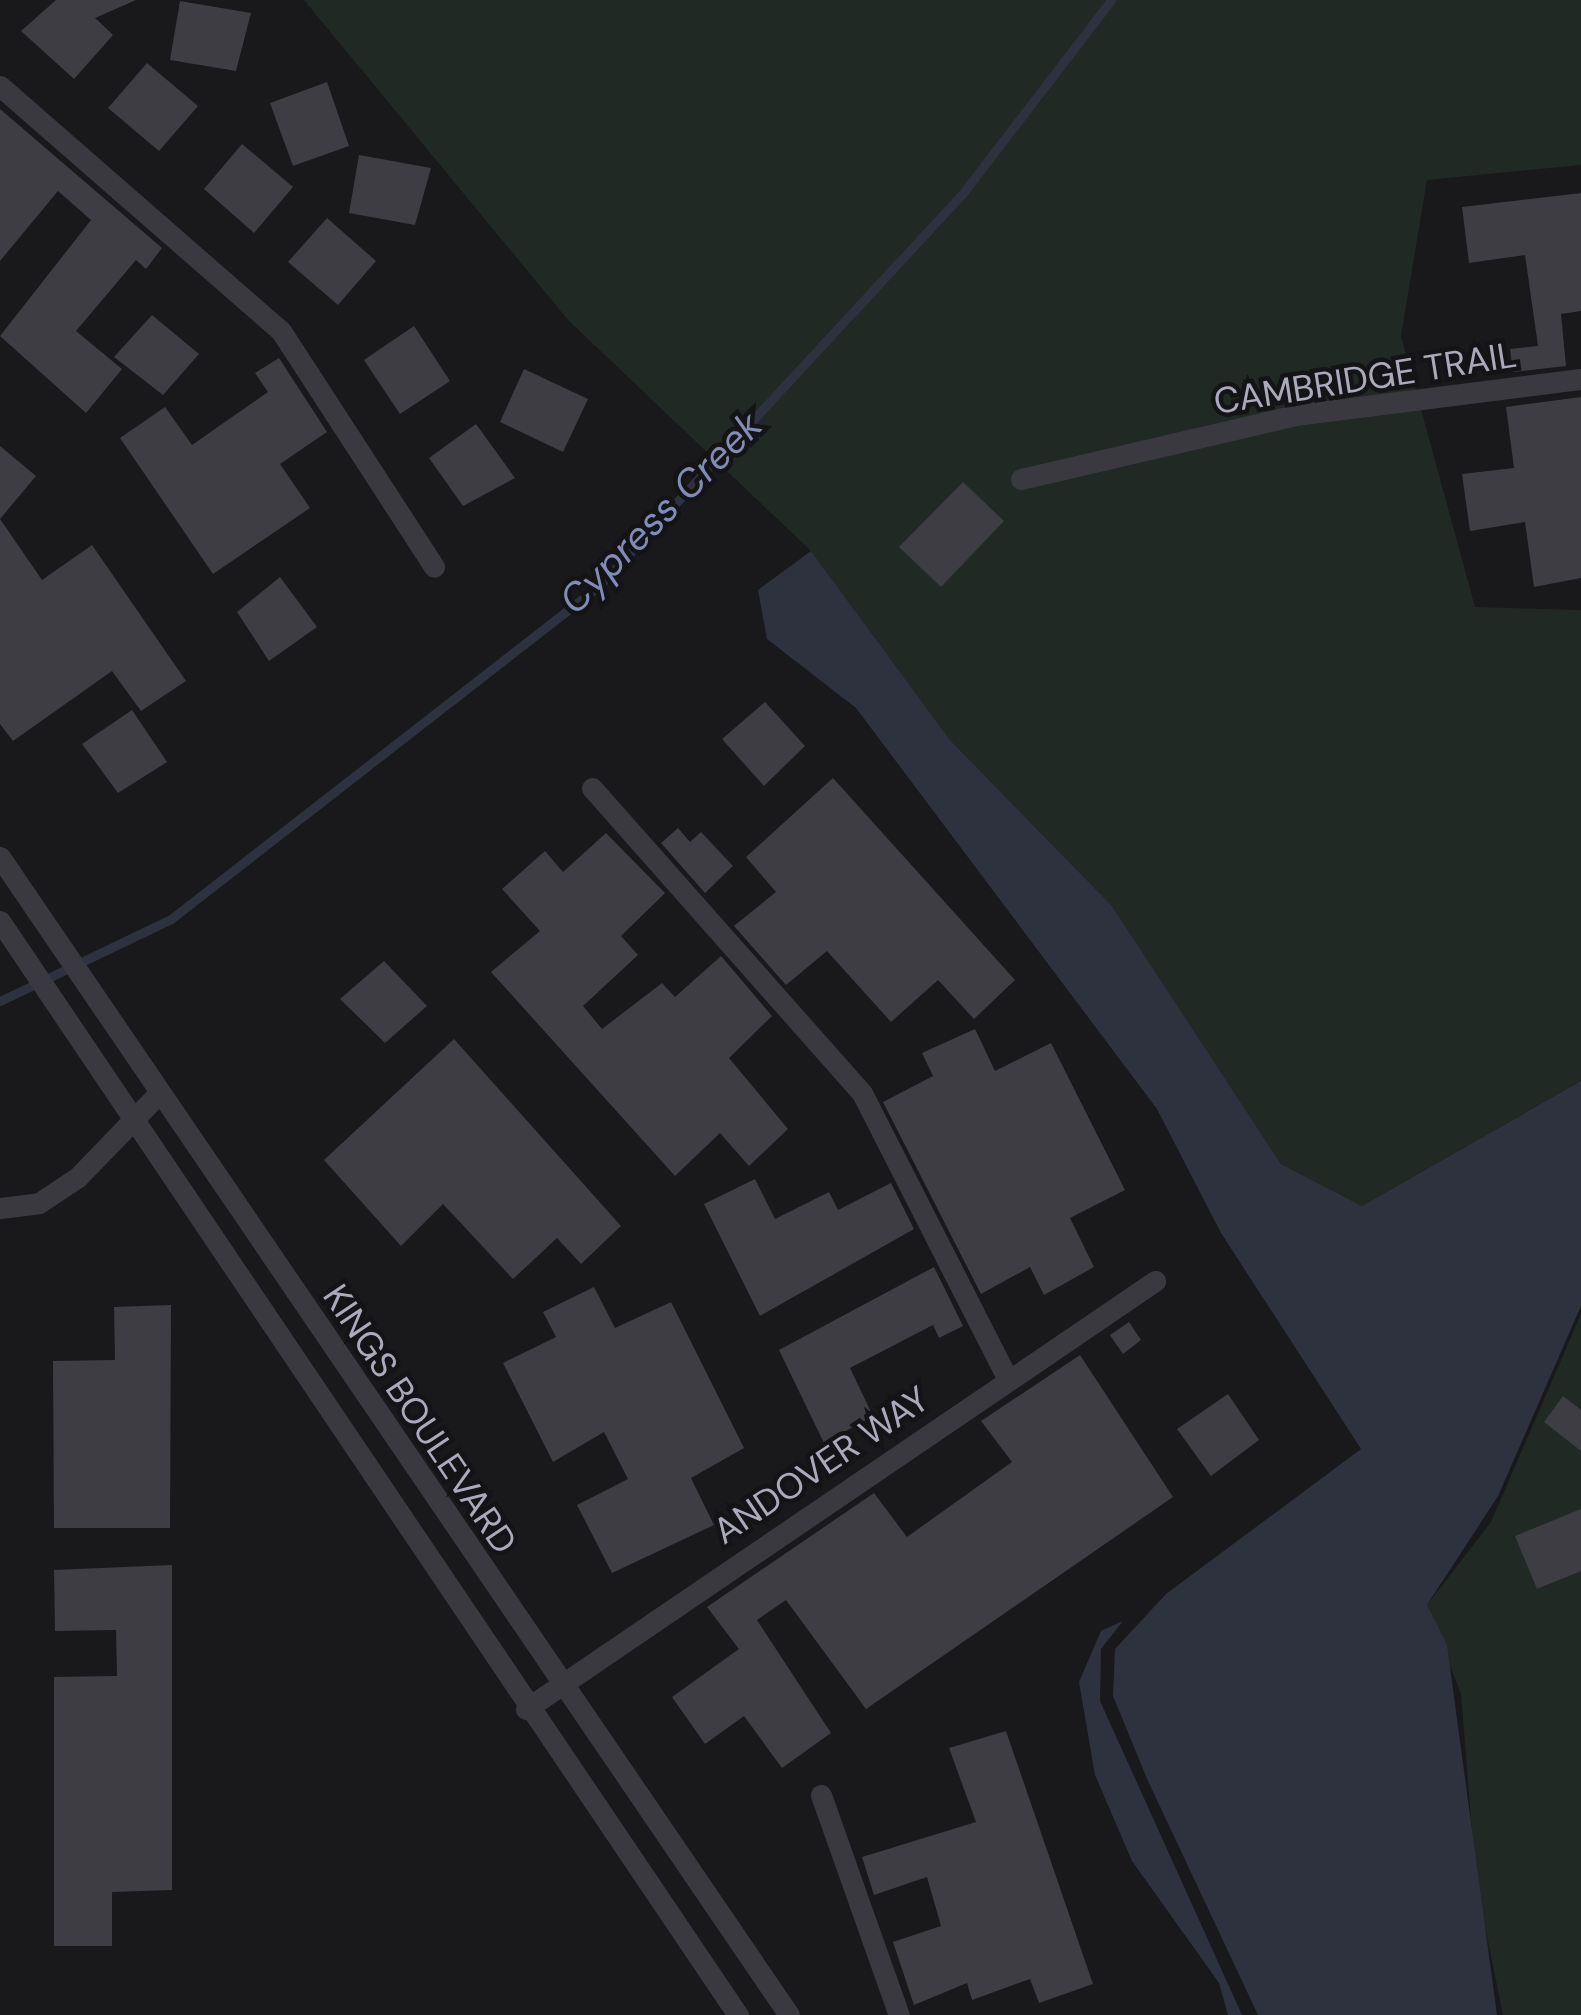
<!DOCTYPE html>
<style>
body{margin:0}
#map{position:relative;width:1581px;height:2015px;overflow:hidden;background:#19181b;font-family:"DM Sans",sans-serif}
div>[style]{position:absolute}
.green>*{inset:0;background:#202924}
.water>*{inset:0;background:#2e323f}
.stream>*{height:9px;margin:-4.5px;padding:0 4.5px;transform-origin:4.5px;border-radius:4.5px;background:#2e323f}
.building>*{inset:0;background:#3e3d43}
.street>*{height:21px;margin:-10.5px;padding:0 10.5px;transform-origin:10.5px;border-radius:10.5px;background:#3a3940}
span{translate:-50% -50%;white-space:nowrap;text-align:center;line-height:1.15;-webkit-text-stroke:9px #141316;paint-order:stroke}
.street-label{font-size:36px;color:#abaabb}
.water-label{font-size:39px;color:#818db6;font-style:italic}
</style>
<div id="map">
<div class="green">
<i style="clip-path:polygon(304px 0,1581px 0,1581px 165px,1427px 180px,1401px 336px,1475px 607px,1581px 610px,1581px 1081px,1362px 1206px,1281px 1164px,1112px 906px,950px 740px,811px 551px,568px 320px)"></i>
<i style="clip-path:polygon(1581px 1314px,1581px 2015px,1503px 2015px,1476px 1882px,1461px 1694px,1427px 1605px,1491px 1522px)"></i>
</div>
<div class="water">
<i style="clip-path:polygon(811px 551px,950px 740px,1112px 906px,1281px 1164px,1362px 1206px,1581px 1081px,1581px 1306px,1498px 1496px,1427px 1605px,1447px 1645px,1497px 2015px,1258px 2015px,1148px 1781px,1113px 1696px,1115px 1649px,1166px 1594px,1361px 1449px,1221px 1233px,1157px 1109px,856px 708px,767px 639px,758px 590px)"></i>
<i style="clip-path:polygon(1123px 1621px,1101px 1649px,1100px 1701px,1242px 2015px,1228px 2015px,1219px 1983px,1132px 1861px,1095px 1775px,1079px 1682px,1101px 1631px)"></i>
</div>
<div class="stream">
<i style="left:0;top:1001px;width:190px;rotate:-25.6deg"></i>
<i style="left:171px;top:919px;width:544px;rotate:-37.9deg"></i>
<i style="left:600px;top:585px;width:534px;rotate:-47.2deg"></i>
<i style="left:963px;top:193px;width:243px;rotate:-52.5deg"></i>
</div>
<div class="building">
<i style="clip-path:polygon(56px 0,136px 0,95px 18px,113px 35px,74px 79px,21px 31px)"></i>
<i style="clip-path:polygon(180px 1px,251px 13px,236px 71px,170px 60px)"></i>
<i style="clip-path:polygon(147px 63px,198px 106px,159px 151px,108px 108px)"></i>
<i style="clip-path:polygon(327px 82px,349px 146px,293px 166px,270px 103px)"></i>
<i style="clip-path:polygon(0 109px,162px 248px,146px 269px,136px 260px,76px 331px,122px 369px,86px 413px,0 336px,91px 220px,58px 191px,0 261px)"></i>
<i style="clip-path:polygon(242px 144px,293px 187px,254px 233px,204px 189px)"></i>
<i style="clip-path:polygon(359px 155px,431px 168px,415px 225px,349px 213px)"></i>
<i style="clip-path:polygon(1581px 193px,1581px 311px,1561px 314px,1566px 366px,1513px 372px,1510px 349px,1538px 346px,1525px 255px,1469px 263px,1462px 207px)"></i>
<i style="clip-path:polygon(327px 218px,376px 261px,338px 305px,288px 262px)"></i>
<i style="clip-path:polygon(152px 315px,199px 354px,163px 395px,114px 357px)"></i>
<i style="clip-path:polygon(414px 326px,450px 381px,400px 414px,364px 360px)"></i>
<i style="clip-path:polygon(279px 358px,327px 432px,280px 464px,310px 508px,213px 574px,120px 438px,165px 407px,192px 445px,268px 392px,255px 373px)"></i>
<i style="clip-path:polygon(524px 369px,588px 399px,563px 452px,500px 422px)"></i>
<i style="clip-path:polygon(1581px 397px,1581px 578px,1534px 587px,1525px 522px,1470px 531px,1462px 474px,1514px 468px,1506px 407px)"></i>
<i style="clip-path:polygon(476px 424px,515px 478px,463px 506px,429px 458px)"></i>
<i style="clip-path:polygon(0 446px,36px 476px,0 519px)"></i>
<i style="clip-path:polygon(963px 482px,1004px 521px,941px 587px,899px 547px)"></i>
<i style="clip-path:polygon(0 519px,42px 580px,92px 545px,186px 681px,141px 711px,112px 671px,13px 741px,0 724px)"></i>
<i style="clip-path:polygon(280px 577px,317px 627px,269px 661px,237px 612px)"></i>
<i style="clip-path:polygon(765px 702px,805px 746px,764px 786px,722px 739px)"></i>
<i style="clip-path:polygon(132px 710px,167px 762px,118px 793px,82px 744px)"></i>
<i style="clip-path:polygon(833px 778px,1015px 980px,974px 1019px,938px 980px,891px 1022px,827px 951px,786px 985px,734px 926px,776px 892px,746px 857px)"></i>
<i style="clip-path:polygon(678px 828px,690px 842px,701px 832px,733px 866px,705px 893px,661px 843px)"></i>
<i style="clip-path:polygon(606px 833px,665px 893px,621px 936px,638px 955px,583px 1006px,602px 1029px,662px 983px,675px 997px,721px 956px,772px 1016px,729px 1058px,788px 1129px,749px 1166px,720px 1133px,675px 1176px,491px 972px,540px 931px,502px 889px,545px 851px,563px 872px)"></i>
<i style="clip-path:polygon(384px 961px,427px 1006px,385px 1043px,340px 999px)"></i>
<i style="clip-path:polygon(975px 1029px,995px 1071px,1051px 1043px,1125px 1190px,1070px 1218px,1094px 1267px,1044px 1295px,1030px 1267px,981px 1294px,883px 1102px,933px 1076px,922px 1053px)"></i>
<i style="clip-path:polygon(454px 1039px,621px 1226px,581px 1264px,557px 1238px,513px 1279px,443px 1204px,401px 1246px,324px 1160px)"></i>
<i style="clip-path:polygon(755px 1179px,775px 1219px,829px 1192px,838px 1210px,891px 1183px,914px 1229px,760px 1316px,704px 1204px)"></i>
<i style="clip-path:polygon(934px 1267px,963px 1326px,939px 1338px,933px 1325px,850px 1368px,873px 1416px,824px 1443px,779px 1350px)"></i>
<i style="clip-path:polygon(594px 1287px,615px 1328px,671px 1302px,744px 1448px,691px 1478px,714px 1525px,612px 1573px,577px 1505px,628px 1479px,604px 1432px,553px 1462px,503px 1363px,556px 1337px,543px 1312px)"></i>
<i style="clip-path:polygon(171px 1305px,170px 1528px,54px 1528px,53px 1361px,115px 1360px,114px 1307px)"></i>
<i style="clip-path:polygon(1129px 1322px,1141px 1340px,1123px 1354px,1110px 1335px)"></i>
<i style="clip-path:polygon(1080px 1355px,1173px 1497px,866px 1709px,786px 1600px,757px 1620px,831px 1733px,782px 1768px,744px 1716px,705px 1744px,672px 1697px,739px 1649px,707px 1607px,874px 1493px,907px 1537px,1012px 1462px,981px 1421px)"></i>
<i style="clip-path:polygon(1228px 1394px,1259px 1440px,1211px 1476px,1177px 1429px)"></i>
<i style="clip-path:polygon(1563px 1396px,1581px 1410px,1581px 1451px,1544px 1422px)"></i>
<i style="clip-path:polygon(1581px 1509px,1581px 1571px,1537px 1589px,1515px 1536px)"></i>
<i style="clip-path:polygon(172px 1565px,172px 1890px,112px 1892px,112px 1946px,54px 1946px,54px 1677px,117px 1676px,116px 1630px,55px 1631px,54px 1570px)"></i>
<i style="clip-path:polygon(1006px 1731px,1093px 1984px,1039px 2003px,1030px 1979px,972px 2000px,967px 1983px,914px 2005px,893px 1942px,941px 1926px,927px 1877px,874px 1895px,862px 1857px,976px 1822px,949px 1748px)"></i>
</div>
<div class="street">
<i style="left:0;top:86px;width:373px;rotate:41.1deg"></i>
<i style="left:281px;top:331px;width:281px;rotate:57deg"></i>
<i style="left:1021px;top:479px;width:281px;rotate:-13.1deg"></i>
<i style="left:1295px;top:415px;width:288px;rotate:-7.2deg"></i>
<i style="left:592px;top:788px;width:407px;rotate:48.5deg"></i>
<i style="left:862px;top:1093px;width:321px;rotate:63deg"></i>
<i style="left:0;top:857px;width:1401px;rotate:55.73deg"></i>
<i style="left:0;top:921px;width:1320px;rotate:56deg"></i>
<i style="left:0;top:1208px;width:39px;rotate:-7deg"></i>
<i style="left:39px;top:1203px;width:47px;rotate:-33.7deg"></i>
<i style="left:78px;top:1177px;width:117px;rotate:-46deg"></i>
<i style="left:526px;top:1709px;width:761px;rotate:-34.23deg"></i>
<i style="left:821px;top:1795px;width:233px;rotate:70.5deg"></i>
</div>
<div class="street-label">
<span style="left:1365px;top:378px;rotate:-9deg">CAMBRIDGE TRAIL</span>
<span style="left:420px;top:1419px;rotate:56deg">KINGS BOULEVARD</span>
<span style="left:821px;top:1465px;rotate:-34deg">ANDOVER WAY</span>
</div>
<div class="water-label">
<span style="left:661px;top:513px;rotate:-45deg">Cypress Creek</span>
</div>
</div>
